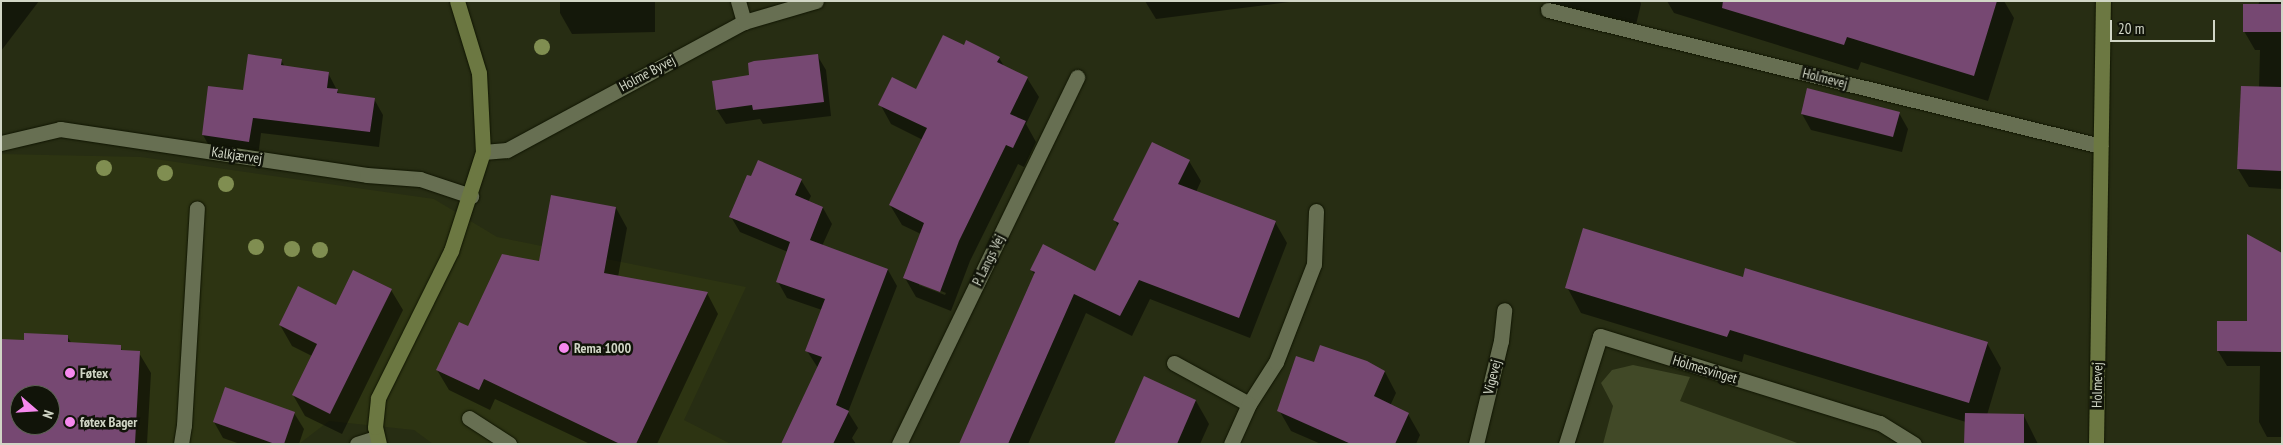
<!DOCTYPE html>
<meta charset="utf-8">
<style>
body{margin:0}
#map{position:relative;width:2283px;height:445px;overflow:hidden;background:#272d13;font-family:"PT Sans Narrow",sans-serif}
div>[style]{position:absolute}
.built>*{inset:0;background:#2d3412}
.green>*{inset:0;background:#414927}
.shadow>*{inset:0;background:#0007}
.building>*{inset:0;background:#764872}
.roads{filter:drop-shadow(0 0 1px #101500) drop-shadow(0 0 1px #101500)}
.lane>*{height:15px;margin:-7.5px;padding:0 7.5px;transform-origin:7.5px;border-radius:7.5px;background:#676f52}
.street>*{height:15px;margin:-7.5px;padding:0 7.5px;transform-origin:7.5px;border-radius:7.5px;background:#676f52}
.secondary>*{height:15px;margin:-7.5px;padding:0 7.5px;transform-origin:7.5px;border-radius:7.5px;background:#6c7842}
.trees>*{width:16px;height:16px;margin:-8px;border-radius:50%;background:#808e51}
.dots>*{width:14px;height:14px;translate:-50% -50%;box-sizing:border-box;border:2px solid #111409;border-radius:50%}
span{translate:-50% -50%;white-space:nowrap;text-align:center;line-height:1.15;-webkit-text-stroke:5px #111409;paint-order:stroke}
.street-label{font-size:14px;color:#d1d6c6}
.poi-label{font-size:14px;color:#d1d6c6;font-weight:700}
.left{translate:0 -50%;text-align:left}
.frame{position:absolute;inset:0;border:2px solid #d1d6c6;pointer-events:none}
.north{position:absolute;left:10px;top:385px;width:50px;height:50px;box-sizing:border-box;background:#111409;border:1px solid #5e6255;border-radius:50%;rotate:109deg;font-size:14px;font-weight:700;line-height:20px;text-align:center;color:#d1d6c6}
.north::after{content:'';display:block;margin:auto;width:18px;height:22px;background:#f689ee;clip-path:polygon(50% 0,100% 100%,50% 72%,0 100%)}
.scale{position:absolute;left:2110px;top:20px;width:105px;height:22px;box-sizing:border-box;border:2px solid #d1d6c6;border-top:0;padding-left:6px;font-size:15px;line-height:18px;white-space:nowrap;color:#d1d6c6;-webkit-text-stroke:4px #111409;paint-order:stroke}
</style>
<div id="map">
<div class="built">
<i style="clip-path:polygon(evenodd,1px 154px,141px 157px,434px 199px,497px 237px,746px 287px,684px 420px,731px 444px,433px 444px,414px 430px,329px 421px,299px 444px,1px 444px,1px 154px,20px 395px,50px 395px,50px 425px,20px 425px,20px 395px)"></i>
</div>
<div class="green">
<i style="clip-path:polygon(1633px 365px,1690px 377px,1680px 401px,1800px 444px,1603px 444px,1613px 406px,1601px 383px,1612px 370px)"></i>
</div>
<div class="shadow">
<i style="clip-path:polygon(1px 1px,39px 1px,1px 51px)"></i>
<i style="clip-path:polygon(560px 1px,655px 1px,655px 32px,572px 34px,560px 13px)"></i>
<i style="clip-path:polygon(1145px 1px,1297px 1px,1156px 19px)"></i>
<i style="clip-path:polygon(1548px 1px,1640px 1px,1641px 4px,1634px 33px,1555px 13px)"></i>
<i style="clip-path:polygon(1667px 1px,2004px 1px,2014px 18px,1988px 101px,1861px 62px,1858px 70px,1674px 13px)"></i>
<i style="clip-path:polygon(2260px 1px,2282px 1px,2282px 189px,2249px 187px,2238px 169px,2259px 88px,2260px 50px,2255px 50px,2244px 31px)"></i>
<i style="clip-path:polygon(evenodd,964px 46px,999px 58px,1004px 66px,1027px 78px,1039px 97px,1026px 124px,1036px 142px,1024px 167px,1018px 164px,970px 261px,951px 311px,916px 297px,905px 278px,921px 234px,902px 225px,890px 205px,923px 140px,891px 124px,880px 104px,917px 91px,964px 46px,919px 282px,946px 293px,945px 295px,919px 285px,919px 282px)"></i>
<i style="clip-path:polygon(817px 55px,826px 70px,831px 116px,763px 124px,760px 119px,726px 124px,717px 110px,750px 76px)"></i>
<i style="clip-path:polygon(281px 60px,285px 67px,328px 73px,339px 94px,374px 99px,383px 115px,379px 147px,261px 133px,258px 157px,212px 151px,203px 135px,244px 92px)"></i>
<i style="clip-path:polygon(1899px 113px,1908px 129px,1902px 152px,1811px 130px,1802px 114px)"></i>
<i style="clip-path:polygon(1189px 161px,1201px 181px,1196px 192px,1275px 222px,1287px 243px,1250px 338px,1150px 299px,1132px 336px,1086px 313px,1028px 444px,961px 444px,1035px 276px,1032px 270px,1096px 273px,1118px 227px,1115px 220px)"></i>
<i style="clip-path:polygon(801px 180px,811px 196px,808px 202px,823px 208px,832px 224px,822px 246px,888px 270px,897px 286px,848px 412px,858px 428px,852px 438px,856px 444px,787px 444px,785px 440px,818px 368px,807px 351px,822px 310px,787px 298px,778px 282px,788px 252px,740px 232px,731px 217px)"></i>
<i style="clip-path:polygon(616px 208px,627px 228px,618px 277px,707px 293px,718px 314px,657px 444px,590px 444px,495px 399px,490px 410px,449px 390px,437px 370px,469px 328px,540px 263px)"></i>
<i style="clip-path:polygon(2280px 221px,2282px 437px,2267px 437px,2259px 422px,2260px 366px,2227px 366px,2218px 351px,2248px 322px,2280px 253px)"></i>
<i style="clip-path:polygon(1567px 287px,1987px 343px,2001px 368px,1987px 415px,2024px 416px,2038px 444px,1966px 444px,1966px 422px,1744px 354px,1742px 362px,1581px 313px)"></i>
<i style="clip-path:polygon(391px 290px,403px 310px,342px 434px,305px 416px,293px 395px,312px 356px,292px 346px,280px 325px)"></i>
<i style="clip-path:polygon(evenodd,67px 336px,72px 344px,120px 346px,123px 352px,139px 353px,151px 373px,147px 444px,1px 444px,25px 342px,67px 336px,20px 395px,50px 395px,50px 425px,20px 425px,20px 395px)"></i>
<i style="clip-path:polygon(1366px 362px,1385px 372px,1396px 393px,1390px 406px,1408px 414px,1420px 435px,1416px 444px,1321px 444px,1291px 431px,1279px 410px,1315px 364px)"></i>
<i style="clip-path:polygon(1144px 378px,1196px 401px,1209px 424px,1200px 444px,1115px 444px)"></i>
<i style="clip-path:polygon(294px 413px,304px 429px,299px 444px,240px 444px,223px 438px,214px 422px)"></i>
</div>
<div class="building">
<i style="clip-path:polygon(1723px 1px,1997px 1px,1974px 76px,1847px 37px,1844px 45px,1722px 8px)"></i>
<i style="clip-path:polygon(2243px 4px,2282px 4px,2282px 32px,2243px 32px)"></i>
<i style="clip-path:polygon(943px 35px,964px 45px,966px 40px,1000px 57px,997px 62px,1028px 77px,1010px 114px,1026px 121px,1013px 148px,1006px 145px,959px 241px,940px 292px,903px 278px,924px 223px,889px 205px,927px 128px,878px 105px,892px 77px,916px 89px)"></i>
<i style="clip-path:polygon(248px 54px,282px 59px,281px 65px,329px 72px,327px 88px,338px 89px,337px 93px,375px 98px,370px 132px,253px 118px,249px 142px,202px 135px,208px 86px,243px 90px)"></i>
<i style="clip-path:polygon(818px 54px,824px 102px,753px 110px,752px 105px,716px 110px,712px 81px,749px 75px,748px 63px,754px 61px)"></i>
<i style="clip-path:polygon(2241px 86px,2282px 87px,2282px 171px,2237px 169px)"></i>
<i style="clip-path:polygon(1807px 88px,1900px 112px,1893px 137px,1801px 114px)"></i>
<i style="clip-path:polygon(1152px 142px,1190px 160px,1178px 184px,1276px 221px,1239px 318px,1139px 280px,1120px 316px,1074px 294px,1008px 444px,959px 444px,1035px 272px,1030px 270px,1043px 244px,1095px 271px,1119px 223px,1113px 220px)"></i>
<i style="clip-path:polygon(758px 160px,802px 179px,795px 195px,823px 207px,810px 240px,888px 269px,836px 405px,849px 411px,833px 444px,781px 444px,822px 357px,805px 351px,825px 299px,776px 282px,790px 242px,729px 217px,747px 175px,751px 176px)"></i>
<i style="clip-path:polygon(551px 195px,616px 207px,604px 273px,708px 292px,636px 444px,620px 444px,484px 379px,479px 390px,436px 370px,459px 322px,468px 326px,502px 254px,539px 261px)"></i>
<i style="clip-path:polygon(1583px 228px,1743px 277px,1745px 268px,1988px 342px,1969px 403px,1730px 330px,1727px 337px,1565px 288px)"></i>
<i style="clip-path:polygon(2247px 234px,2282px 253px,2282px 352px,2217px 351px,2217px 321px,2247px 321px)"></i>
<i style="clip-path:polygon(353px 270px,392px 289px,330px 414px,292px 395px,317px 344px,279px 325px,298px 286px,336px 305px)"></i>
<i style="clip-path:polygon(evenodd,24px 333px,68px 335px,68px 342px,121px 345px,121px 350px,140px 351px,135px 444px,1px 444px,1px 339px,24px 340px,24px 333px,20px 395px,50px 395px,50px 425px,20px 425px,20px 395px)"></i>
<i style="clip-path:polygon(1320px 345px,1367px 361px,1385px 371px,1374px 396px,1409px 413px,1395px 444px,1351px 444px,1277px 411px,1296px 356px,1314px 362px)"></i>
<i style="clip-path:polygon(1144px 376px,1196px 400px,1177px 444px,1114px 444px)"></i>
<i style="clip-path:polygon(225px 387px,295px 412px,284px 444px,275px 444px,213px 422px)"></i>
<i style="clip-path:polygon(1965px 413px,2024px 414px,2024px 444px,1964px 444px)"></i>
</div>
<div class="roads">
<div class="lane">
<i style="left:738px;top:1px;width:22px;rotate:74deg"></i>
<i style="left:1174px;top:363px;width:85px;rotate:28.7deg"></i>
<i style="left:1249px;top:404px;width:50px;rotate:-57.3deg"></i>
<i style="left:1276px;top:362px;width:105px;rotate:-68.8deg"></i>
<i style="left:1314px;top:264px;width:53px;rotate:-87.8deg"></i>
<i style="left:469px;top:418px;width:48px;rotate:33deg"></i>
<i style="left:181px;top:444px;width:19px;rotate:-81deg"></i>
<i style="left:184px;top:425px;width:217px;rotate:-86.6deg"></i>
</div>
<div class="street">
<i style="left:1548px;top:10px;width:569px;rotate:13.82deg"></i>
<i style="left:1px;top:143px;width:61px;rotate:-13.3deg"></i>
<i style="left:60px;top:129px;width:310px;rotate:8.5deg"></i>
<i style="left:367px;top:175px;width:53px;rotate:4.3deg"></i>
<i style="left:420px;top:179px;width:54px;rotate:18.4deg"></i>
<i style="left:483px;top:152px;width:24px;rotate:-5deg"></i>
<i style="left:507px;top:150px;width:269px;rotate:-28.4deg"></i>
<i style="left:744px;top:22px;width:75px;rotate:-16.3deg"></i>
<i style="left:357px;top:444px;width:20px;rotate:-18deg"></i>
<i style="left:899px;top:444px;width:408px;rotate:-64.1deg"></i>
<i style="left:1231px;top:444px;width:44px;rotate:-65.8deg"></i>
<i style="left:1476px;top:444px;width:106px;rotate:-76.4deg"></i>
<i style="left:1501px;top:341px;width:31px;rotate:-84deg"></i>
<i style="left:1566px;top:444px;width:113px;rotate:-72.5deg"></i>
<i style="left:1600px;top:336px;width:293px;rotate:17.3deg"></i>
<i style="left:1880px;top:423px;width:40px;rotate:32deg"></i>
</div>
<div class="secondary">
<i style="left:379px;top:444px;width:17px;rotate:-103deg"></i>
<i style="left:375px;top:427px;width:29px;rotate:-84deg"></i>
<i style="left:378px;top:398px;width:164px;rotate:-63.6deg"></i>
<i style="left:451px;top:251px;width:104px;rotate:-72.1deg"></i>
<i style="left:483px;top:152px;width:79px;rotate:-92.9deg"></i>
<i style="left:479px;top:73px;width:75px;rotate:-107deg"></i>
<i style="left:2096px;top:444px;width:443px;rotate:-89.1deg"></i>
</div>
</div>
<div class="trees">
<i style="left:542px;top:47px"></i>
<i style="left:104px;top:168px"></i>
<i style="left:165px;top:173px"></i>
<i style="left:226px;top:184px"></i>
<i style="left:256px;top:247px"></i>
<i style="left:292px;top:249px"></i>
<i style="left:320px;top:250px"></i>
</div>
<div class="dots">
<i style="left:564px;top:348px;background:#f689ee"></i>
<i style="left:70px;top:373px;background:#f689ee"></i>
<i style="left:70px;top:422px;background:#f689ee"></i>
</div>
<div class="street-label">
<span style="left:647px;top:73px;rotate:-28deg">Holme Byvej</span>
<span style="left:1825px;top:78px;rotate:14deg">Holmevej</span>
<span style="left:237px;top:155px;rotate:8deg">Kalkjærvej</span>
<span style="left:988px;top:260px;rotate:-64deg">P. Langs Vej</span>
<span style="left:1705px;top:369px;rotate:17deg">Holmesvinget</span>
<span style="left:1492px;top:377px;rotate:-76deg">Vigevej</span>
<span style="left:2097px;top:385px;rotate:-89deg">Holmevej</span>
</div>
<div class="poi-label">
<span class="left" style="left:574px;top:348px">Rema 1000</span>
<span class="left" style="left:80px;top:373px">Føtex</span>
<span class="left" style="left:80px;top:422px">føtex Bager</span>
</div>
<div class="frame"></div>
<div class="north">N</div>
<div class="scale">20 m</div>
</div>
